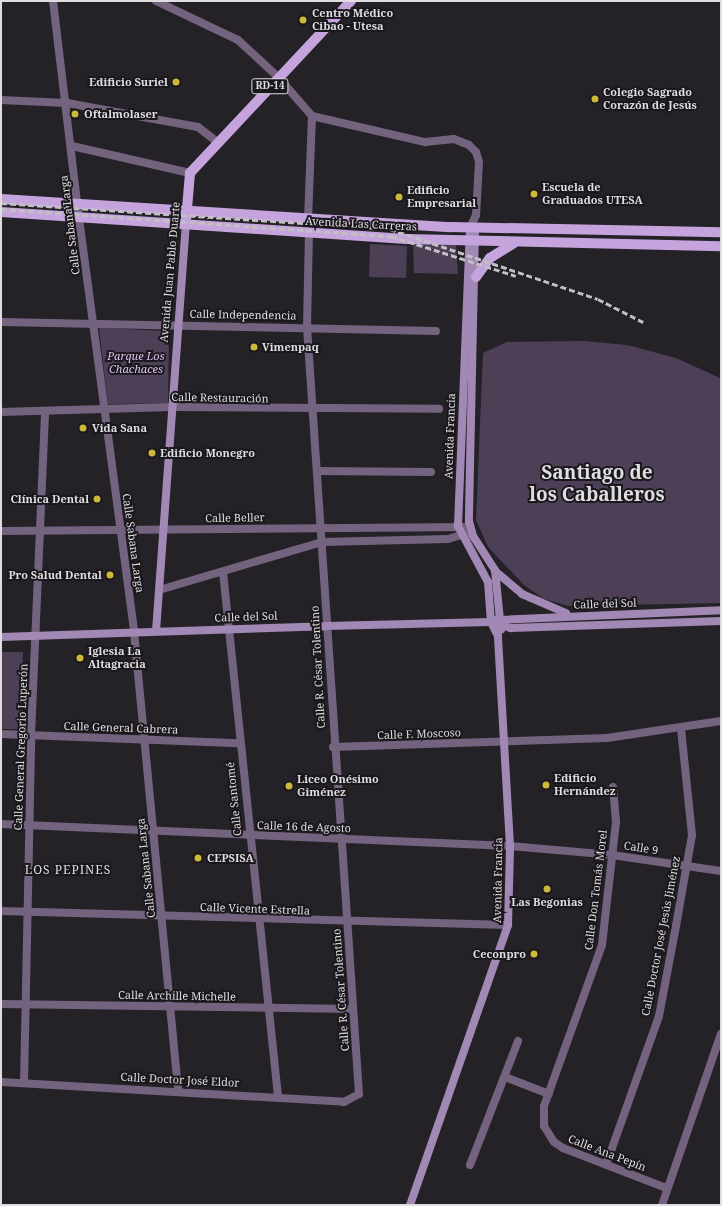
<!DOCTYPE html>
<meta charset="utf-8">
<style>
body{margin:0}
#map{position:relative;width:722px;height:1206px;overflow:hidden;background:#242226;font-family:"Noto Serif",serif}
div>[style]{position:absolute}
.green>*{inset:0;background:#4d4056}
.minor>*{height:8px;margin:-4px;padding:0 4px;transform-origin:4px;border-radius:4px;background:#74637f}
.tertiary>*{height:8px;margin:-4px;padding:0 4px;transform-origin:4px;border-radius:4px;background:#74637f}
.secondary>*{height:8px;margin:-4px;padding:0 4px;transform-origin:4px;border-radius:4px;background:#a288b4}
.primary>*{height:10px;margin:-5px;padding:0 5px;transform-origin:5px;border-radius:5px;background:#c5a4dd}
.rail>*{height:2.5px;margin-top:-1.25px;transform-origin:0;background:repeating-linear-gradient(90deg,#c2c0c3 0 6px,transparent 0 9px)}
.dots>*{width:11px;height:11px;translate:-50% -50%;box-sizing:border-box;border:2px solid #1b181d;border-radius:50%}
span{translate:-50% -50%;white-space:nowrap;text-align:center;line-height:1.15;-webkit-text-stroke:4px #1b181d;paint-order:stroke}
.shield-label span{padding:1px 3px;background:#1b181d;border:1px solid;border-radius:3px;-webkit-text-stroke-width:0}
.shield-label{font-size:10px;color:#dfdde0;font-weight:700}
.poi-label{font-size:11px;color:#dfdde0;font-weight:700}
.left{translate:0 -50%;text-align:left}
.right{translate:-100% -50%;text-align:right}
.street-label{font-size:11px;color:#dfdde0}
.park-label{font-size:11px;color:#dfc2f3;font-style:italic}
.neighbourhood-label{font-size:12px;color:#dfdde0;letter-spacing:1px}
.town-label{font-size:19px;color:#dfdde0;font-weight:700}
.frame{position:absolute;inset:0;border:2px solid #dfdde0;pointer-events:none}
</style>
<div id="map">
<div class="green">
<i style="clip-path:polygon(370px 244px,407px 246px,406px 278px,369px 277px)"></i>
<i style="clip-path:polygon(413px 244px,456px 245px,458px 274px,414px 273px)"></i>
<i style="clip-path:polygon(99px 328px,169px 331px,168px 403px,108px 404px)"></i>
<i style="clip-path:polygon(583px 341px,627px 345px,676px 358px,720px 378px,721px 603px,569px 606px,544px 599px,524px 585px,488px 547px,476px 520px,483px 353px,507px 342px)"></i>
<i style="clip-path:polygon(1px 652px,23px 652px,21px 729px,1px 729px)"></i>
</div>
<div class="minor">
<i style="left:156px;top:1px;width:91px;rotate:25.4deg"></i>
<i style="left:238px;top:40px;width:54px;rotate:42.8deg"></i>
<i style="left:278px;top:77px;width:52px;rotate:48.9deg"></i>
<i style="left:312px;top:116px;width:116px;rotate:13deg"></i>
<i style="left:425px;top:142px;width:29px;rotate:-6deg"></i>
<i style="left:454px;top:139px;width:16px;rotate:22deg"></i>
<i style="left:469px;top:145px;width:10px;rotate:45deg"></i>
<i style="left:476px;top:152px;width:10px;rotate:73deg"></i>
<i style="left:479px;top:162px;width:53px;rotate:93.2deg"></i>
<i style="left:476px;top:215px;width:14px;rotate:115deg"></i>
<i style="left:1px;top:100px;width:66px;rotate:2.6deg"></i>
<i style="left:67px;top:103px;width:133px;rotate:10.4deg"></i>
<i style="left:198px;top:127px;width:24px;rotate:38deg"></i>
<i style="left:72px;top:146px;width:121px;rotate:12.9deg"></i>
<i style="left:79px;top:218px;width:418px;rotate:82.4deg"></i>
<i style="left:134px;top:632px;width:460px;rotate:84.5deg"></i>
<i style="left:308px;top:220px;width:104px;rotate:-87.8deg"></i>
<i style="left:1px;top:322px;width:435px;rotate:1.2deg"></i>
<i style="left:1px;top:412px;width:170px;rotate:-1.7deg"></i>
<i style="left:171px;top:407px;width:268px;rotate:0.4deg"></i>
<i style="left:318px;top:471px;width:113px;rotate:0.5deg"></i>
<i style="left:1px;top:531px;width:469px;rotate:-0.5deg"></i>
<i style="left:223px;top:572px;width:527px;rotate:84.01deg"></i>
<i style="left:159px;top:590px;width:170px;rotate:-16.4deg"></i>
<i style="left:322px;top:542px;width:126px;rotate:-1.4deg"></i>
<i style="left:448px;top:539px;width:24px;rotate:-17deg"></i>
<i style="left:1px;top:734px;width:238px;rotate:2.2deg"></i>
<i style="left:333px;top:747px;width:274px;rotate:-1.9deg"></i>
<i style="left:607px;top:738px;width:115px;rotate:-8.5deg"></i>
<i style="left:613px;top:787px;width:35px;rotate:85deg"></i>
<i style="left:616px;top:822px;width:124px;rotate:96.5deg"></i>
<i style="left:602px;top:945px;width:171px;rotate:109.8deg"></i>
<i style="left:544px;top:1106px;width:20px;rotate:90deg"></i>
<i style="left:544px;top:1126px;width:19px;rotate:58deg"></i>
<i style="left:554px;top:1142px;width:11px;rotate:34deg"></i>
<i style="left:563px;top:1148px;width:110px;rotate:21.2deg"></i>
<i style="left:1px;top:824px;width:509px;rotate:2.47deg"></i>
<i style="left:510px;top:846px;width:102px;rotate:5deg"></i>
<i style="left:612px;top:855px;width:110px;rotate:8.4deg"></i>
<i style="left:1px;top:911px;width:507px;rotate:1.58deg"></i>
<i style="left:1px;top:1004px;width:352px;rotate:0.8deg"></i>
<i style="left:505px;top:1077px;width:47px;rotate:21.1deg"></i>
<i style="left:1px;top:1082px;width:344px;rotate:3.3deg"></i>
<i style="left:344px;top:1102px;width:17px;rotate:-28deg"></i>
<i style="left:359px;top:1094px;width:769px;rotate:-93.88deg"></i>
<i style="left:307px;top:327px;width:94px;rotate:-88.8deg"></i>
<i style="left:24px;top:1083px;width:348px;rotate:-88.8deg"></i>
<i style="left:31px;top:735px;width:324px;rotate:-87.5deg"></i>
<i style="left:470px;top:1165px;width:133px;rotate:-68.8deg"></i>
<i style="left:606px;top:1165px;width:158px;rotate:-70.4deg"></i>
<i style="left:659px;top:1016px;width:92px;rotate:-79.3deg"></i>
<i style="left:676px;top:926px;width:92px;rotate:-80deg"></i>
<i style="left:692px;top:835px;width:108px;rotate:-95.9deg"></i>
<i style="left:662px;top:1205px;width:181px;rotate:-71deg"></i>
</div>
<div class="tertiary">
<i style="left:53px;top:1px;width:219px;rotate:83.2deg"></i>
</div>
<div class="secondary">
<i style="left:475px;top:228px;width:293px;rotate:91.2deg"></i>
<i style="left:469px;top:521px;width:16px;rotate:75deg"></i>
<i style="left:473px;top:536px;width:40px;rotate:57.1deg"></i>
<i style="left:495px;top:570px;width:60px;rotate:84.3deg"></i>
<i style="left:495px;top:571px;width:35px;rotate:40deg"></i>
<i style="left:522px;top:594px;width:48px;rotate:23.4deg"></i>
<i style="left:496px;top:620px;width:225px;rotate:-2.5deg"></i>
<i style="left:156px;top:631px;width:406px;rotate:-85.8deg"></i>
<i style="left:1px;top:637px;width:325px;rotate:-1.9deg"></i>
<i style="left:326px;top:626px;width:165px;rotate:-1.4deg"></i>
<i style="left:491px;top:622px;width:21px;rotate:17deg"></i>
<i style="left:511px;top:628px;width:210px;rotate:-1.9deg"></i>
<i style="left:410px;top:1205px;width:297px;rotate:-70.7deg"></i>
<i style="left:508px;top:925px;width:79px;rotate:-88.5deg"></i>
<i style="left:510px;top:846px;width:210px;rotate:-93.3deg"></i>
<i style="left:498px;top:636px;width:16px;rotate:-117deg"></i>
<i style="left:491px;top:622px;width:40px;rotate:-94.3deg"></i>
<i style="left:488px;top:582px;width:64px;rotate:-118.2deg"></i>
<i style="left:458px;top:526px;width:298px;rotate:-87.7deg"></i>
</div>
<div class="primary">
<i style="left:1px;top:199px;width:450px;rotate:3.6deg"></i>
<i style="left:450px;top:227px;width:271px;rotate:1.1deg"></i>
<i style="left:1px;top:212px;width:406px;rotate:3.8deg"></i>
<i style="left:406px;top:239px;width:315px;rotate:1.3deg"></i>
<i style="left:186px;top:220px;width:47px;rotate:-85.1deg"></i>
<i style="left:190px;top:173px;width:236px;rotate:-46.9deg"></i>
<i style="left:476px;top:277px;width:24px;rotate:-54deg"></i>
<i style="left:490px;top:258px;width:28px;rotate:-32deg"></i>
</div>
<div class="rail">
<i style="left:1px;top:203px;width:390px;rotate:3.8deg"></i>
<i style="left:390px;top:229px;width:219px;rotate:18.6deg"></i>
<i style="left:598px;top:299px;width:51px;rotate:27.1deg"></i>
<i style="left:1px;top:209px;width:391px;rotate:4deg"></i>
<i style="left:391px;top:236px;width:131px;rotate:17.7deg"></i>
</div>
<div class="dots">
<i style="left:303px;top:20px;background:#ccb939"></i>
<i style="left:176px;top:82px;background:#ccb939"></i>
<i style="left:595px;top:99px;background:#ccb939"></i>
<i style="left:75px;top:114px;background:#ccb939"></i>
<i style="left:534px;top:194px;background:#ccb939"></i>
<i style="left:399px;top:197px;background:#ccb939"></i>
<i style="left:254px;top:347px;background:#ccb939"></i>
<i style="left:83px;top:428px;background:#ccb939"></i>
<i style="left:152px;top:453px;background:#ccb939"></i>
<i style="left:97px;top:499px;background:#ccb939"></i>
<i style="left:110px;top:575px;background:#ccb939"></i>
<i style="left:80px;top:658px;background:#ccb939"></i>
<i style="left:546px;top:785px;background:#ccb939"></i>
<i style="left:289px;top:786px;background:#ccb939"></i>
<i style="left:198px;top:858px;background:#ccb939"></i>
<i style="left:547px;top:889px;background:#ccb939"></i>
<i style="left:534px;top:954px;background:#ccb939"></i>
</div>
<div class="shield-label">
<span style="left:270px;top:86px">RD-14</span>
</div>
<div class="poi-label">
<span class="left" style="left:312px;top:20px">Centro Médico<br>Cibao - Utesa</span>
<span class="right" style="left:168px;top:82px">Edificio Suriel</span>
<span class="left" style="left:603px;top:99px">Colegio Sagrado<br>Corazón de Jesús</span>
<span class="left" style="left:84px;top:114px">Oftalmolaser</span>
<span class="left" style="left:542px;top:194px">Escuela de<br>Graduados UTESA</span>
<span class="left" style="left:407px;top:197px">Edificio<br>Empresarial</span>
<span class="left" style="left:262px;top:347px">Vimenpaq</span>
<span class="left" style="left:92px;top:428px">Vida Sana</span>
<span class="left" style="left:160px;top:453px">Edificio Monegro</span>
<span class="right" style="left:89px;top:499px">Clínica Dental</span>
<span class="right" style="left:102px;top:575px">Pro Salud Dental</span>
<span class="left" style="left:88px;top:658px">Iglesia La<br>Altagracia</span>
<span class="left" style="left:554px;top:785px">Edificio<br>Hernández</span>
<span class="left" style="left:297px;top:786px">Liceo Onésimo<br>Giménez</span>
<span class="left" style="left:207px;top:858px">CEPSISA</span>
<span style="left:547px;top:902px">Las Begonias</span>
<span class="right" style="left:526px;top:954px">Ceconpro</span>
</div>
<div class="street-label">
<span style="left:361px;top:224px;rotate:3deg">Avenida Las Carreras</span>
<span style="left:70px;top:225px;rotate:-97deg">Calle Sabana Larga</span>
<span style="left:170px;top:272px;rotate:-85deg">Avenida Juan Pablo Duarte</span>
<span style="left:243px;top:315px;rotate:1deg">Calle Independencia</span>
<span style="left:220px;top:398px;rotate:1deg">Calle Restauración</span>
<span style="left:450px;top:436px;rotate:-88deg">Avenida Francia</span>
<span style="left:235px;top:518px;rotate:-1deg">Calle Beller</span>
<span style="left:133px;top:543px;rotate:82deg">Calle Sabana Larga</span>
<span style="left:605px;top:604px;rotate:-2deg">Calle del Sol</span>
<span style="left:246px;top:617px;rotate:-2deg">Calle del Sol</span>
<span style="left:318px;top:667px;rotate:-93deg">Calle R. César Tolentino</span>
<span style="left:121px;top:728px;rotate:2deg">Calle General Cabrera</span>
<span style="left:419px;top:734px;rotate:-2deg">Calle F. Moscoso</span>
<span style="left:21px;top:747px;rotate:-88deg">Calle General Gregorio Luperón</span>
<span style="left:234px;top:799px;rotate:-96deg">Calle Santomé</span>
<span style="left:304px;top:827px;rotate:2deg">Calle 16 de Agosto</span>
<span style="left:641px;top:848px;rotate:9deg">Calle 9</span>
<span style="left:146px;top:868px;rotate:-96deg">Calle Sabana Larga</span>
<span style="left:498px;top:880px;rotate:-89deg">Avenida Francia</span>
<span style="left:596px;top:890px;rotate:-83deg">Calle Don Tomás Morel</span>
<span style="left:255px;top:909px;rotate:2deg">Calle Vicente Estrella</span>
<span style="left:661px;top:936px;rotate:-79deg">Calle Doctor José Jesús Jiménez</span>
<span style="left:341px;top:990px;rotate:-94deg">Calle R. César Tolentino</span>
<span style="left:177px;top:996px;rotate:1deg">Calle Archille Michelle</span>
<span style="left:180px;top:1080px;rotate:3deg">Calle Doctor José Eldor</span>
<span style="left:607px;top:1153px;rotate:21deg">Calle Ana Pepín</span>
</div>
<div class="park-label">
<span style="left:136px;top:363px">Parque Los<br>Chachaces</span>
</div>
<div class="neighbourhood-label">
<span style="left:68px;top:870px">LOS PEPINES</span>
</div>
<div class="town-label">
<span style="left:597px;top:484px">Santiago de<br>los Caballeros</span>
</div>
<div class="frame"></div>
</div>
